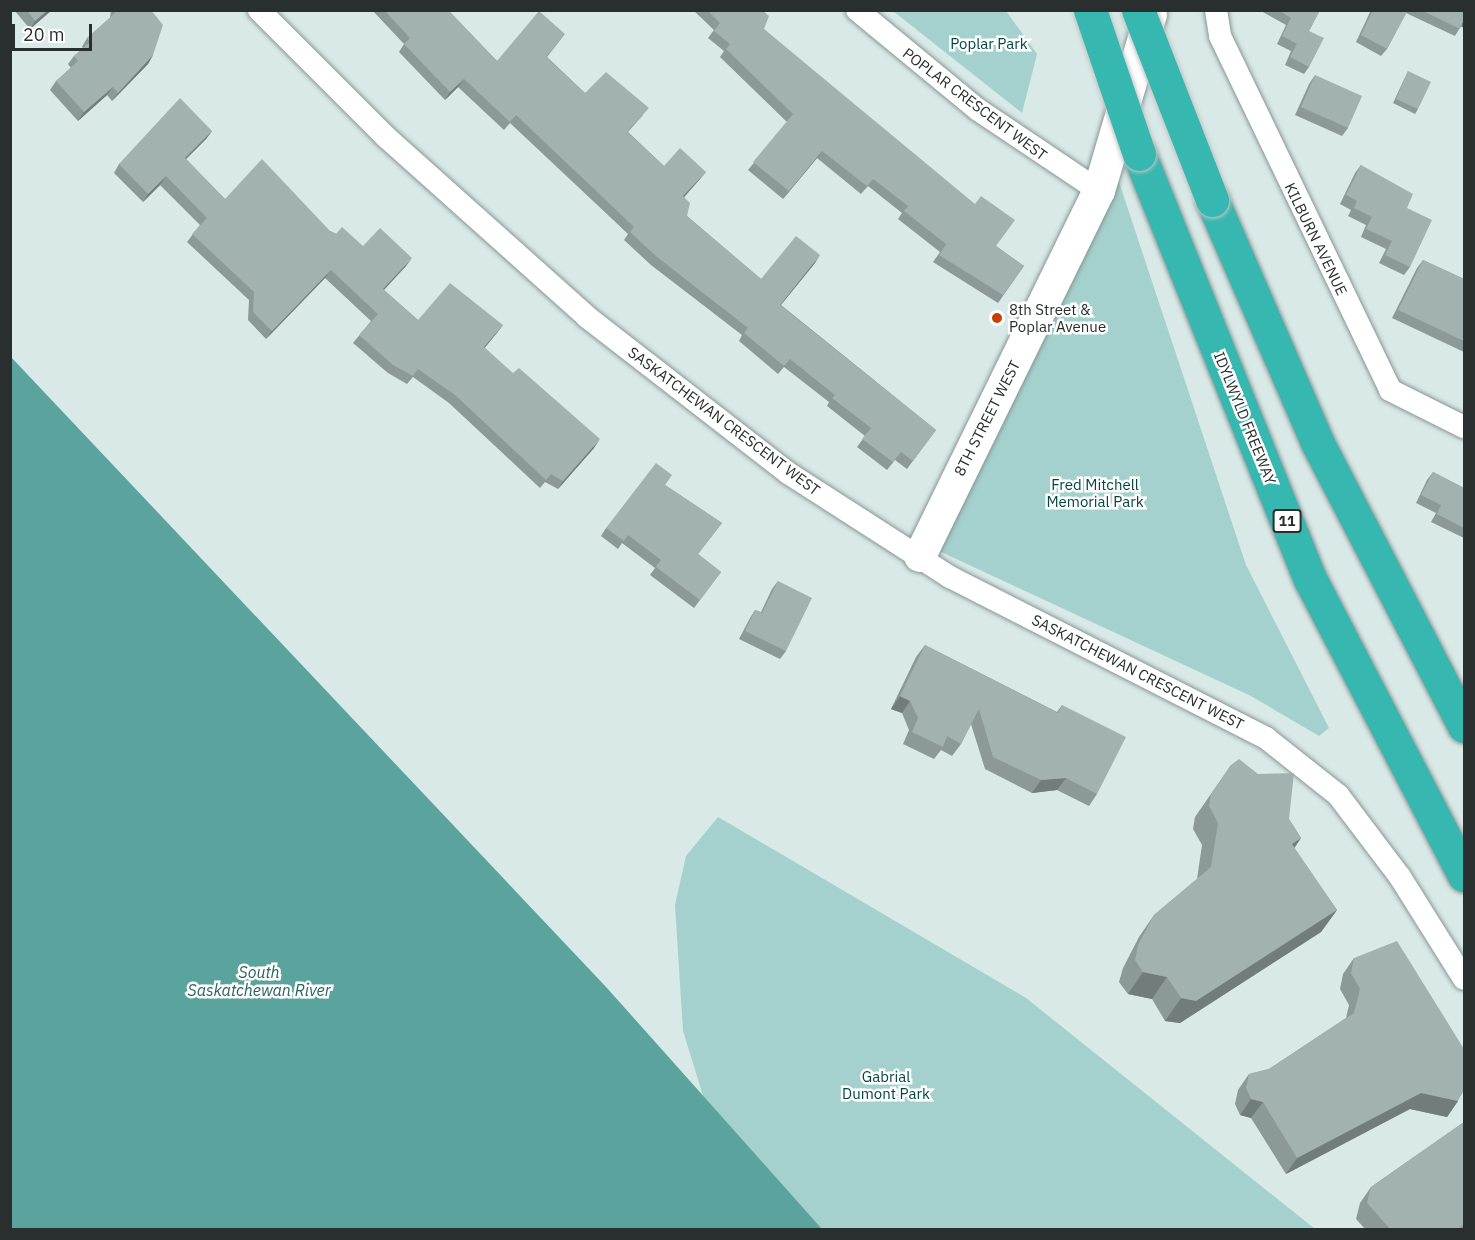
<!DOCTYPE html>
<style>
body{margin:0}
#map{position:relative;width:1475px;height:1240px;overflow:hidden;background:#d8e9e7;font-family:"IBM Plex Sans",sans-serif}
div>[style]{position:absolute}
.green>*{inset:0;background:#a4d1cd}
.water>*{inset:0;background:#5ba39d}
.roads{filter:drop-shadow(0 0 2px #879795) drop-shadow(0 0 2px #879795)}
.street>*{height:22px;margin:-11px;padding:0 11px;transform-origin:11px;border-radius:11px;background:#fff}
.secondary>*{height:32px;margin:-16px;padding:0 16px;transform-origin:16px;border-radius:16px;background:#fff}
.highway>*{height:33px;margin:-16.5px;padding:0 16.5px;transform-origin:16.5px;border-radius:16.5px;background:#36b7af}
.bridges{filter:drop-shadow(0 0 2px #c3c5c4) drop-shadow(0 0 2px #c3c5c4)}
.highway-bridge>*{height:33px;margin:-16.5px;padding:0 16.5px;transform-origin:16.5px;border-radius:16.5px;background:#36b7af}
.wall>*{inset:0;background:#8b9998}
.shaded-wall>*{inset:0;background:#717d7c}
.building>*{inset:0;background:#a2b2b1}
.dots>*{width:16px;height:16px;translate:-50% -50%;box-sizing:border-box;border:3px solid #fff;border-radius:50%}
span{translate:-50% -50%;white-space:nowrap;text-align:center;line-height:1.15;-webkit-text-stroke:5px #fff;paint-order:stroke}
.shield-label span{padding:2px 4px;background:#fff;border:2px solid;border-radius:4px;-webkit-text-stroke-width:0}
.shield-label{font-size:14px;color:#282f2e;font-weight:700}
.park-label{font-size:15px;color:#004642}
.street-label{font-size:15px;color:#282f2e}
.poi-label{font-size:15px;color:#282f2e}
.left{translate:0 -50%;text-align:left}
.water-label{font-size:16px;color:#28635e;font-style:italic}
.frame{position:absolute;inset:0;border:12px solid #282f2e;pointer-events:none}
.scale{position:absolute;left:12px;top:24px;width:80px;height:27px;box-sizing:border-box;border:3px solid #282f2e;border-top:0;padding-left:8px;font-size:18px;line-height:21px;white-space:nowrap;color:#282f2e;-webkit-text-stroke:4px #fff;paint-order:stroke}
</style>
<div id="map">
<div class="green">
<i style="clip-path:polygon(893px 11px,1006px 11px,1037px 54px,1022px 113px)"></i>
<i style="clip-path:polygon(1115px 170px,1246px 565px,1329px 728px,1319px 736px,1251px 696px,937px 550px)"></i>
<i style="clip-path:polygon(718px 817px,1026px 998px,1315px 1229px,822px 1229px,704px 1099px,683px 1031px,675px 905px,686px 856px)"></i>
</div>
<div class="water">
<i style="clip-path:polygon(10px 356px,607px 988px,822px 1229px,11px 1229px)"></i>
</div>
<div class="roads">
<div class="street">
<i style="left:259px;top:10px;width:180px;rotate:45deg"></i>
<i style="left:386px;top:137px;width:270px;rotate:41.8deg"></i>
<i style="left:587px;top:317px;width:254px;rotate:37.8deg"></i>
<i style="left:788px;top:473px;width:193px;rotate:32.7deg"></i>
<i style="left:950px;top:577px;width:355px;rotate:27deg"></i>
<i style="left:1266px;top:738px;width:92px;rotate:38.4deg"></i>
<i style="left:1338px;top:795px;width:103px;rotate:52.9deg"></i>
<i style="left:1400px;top:877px;width:120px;rotate:57.9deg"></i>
<i style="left:857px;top:10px;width:156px;rotate:39.5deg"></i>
<i style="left:977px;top:109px;width:147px;rotate:33.9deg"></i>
<i style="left:1216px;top:10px;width:26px;rotate:81deg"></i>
<i style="left:1220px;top:36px;width:393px;rotate:64.3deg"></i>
<i style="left:1390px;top:390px;width:83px;rotate:26.6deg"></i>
</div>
<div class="secondary">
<i style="left:920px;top:556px;width:407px;rotate:-63.9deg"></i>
<i style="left:1099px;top:191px;width:184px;rotate:-73.6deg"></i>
</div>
<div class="highway">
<i style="left:1139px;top:154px;width:458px;rotate:68.1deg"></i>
<i style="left:1310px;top:579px;width:334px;rotate:62.5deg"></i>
<i style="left:1212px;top:200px;width:264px;rotate:66.5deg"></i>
<i style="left:1317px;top:442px;width:320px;rotate:62.6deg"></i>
</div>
</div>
<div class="bridges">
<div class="highway-bridge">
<i style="left:1090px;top:10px;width:152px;rotate:71.2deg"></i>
<i style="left:1138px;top:10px;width:204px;rotate:68.7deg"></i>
</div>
</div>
<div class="wall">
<i style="clip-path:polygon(14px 10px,52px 10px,30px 29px)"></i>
<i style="clip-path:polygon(111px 10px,151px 10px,153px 55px,148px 64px,112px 101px,107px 95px,78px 121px,50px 90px,56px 81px,71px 68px,68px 64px,74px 56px,83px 48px,82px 47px,87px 38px,110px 18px)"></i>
<i style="clip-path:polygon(372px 10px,448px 10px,497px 61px,565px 34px,547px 57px,585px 93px,643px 115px,628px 132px,664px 166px,706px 172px,700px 179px,684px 197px,687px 216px,761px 279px,815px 263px,781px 305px,936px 430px,907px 469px,895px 460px,887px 470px,857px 447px,865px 436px,827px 406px,829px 402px,784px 367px,778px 374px,739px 341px,742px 335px,651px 265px,624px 240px,628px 234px,510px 123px,504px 130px,458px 87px,445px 100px,399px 52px,404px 44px)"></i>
<i style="clip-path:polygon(693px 10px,762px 10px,764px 29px,996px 246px,1024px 266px,998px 303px,933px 262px,940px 252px,898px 219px,902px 213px,868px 186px,861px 194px,817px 158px,783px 199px,748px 170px,787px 122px,720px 57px,724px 51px,708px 38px,714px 30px)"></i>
<i style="clip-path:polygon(1261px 10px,1320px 10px,1309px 31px,1309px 67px,1304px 74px,1285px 65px,1291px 51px,1277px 44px,1286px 25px,1261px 11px)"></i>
<i style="clip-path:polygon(1371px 10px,1464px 10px,1461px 26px,1455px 36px,1406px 13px,1387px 49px,1381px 56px,1356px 42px)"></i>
<i style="clip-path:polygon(1408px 71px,1418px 109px,1415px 114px,1393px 103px)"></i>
<i style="clip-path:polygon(1315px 75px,1348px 128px,1342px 136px,1295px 115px,1309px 84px)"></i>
<i style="clip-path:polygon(212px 131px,206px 139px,186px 159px,225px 199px,330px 231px,406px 266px,384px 290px,418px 320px,503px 325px,484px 348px,594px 448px,558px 489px,545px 482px,540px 488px,449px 403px,413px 377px,407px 384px,388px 373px,353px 343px,371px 321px,325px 278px,266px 339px,248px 320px,249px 300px,187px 242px,200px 225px,160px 185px,143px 202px,114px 173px,119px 164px)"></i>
<i style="clip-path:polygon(1361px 165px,1407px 208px,1410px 267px,1404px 275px,1379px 263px,1386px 249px,1361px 237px,1366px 225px,1348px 216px,1351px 210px,1340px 204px,1355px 173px)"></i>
<i style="clip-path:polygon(1423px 260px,1464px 279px,1464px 352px,1392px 318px,1417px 268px)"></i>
<i style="clip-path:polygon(1433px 472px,1464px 488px,1464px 538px,1431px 522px,1436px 513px,1416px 503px,1427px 480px)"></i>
<i style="clip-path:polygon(665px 485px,722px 523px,698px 554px,721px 572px,694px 608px,650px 575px,655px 568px,622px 543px,618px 549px,601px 536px,606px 528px)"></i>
<i style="clip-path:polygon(778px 581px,786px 651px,780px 659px,739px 639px,750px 618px,755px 610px,761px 612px,772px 589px)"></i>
<i style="clip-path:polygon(925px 645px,1057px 712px,1062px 705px,1097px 794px,1089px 806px,1057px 790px,1032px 793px,985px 769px,971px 724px,961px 744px,952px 756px,941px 750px,934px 759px,903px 744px,909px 730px,902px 713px,891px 709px,916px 657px)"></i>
<i style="clip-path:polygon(1231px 765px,1289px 819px,1301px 838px,1294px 848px,1337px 910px,1321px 932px,1180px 1023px,1165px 1021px,1152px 999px,1128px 994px,1119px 982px,1123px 968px,1139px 937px,1154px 915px,1197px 879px,1202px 845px,1193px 829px,1195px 817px)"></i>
<i style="clip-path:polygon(1354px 958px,1458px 1101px,1447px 1117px,1410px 1109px,1286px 1174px,1251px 1118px,1240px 1115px,1235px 1104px,1238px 1090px,1249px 1074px,1269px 1069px,1346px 1018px,1349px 1005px,1340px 989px,1343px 974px)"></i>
<i style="clip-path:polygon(1464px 1122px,1464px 1230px,1366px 1230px,1356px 1219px,1360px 1203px,1371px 1187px)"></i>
</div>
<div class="shaded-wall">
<i style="clip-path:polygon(48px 10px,52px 10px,30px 29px,35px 21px)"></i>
<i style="clip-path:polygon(1464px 19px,1464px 28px,1460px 26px)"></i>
<i style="clip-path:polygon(153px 55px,148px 64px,112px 101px,118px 93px)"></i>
<i style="clip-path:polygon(464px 79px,458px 87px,445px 100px,450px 92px)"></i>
<i style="clip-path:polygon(113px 87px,107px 95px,78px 121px,84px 112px)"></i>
<i style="clip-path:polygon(212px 131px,206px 139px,179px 166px,185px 158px)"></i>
<i style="clip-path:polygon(822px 151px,817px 158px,783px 199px,789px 191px)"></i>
<i style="clip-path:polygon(706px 172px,700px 179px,678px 204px,683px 196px)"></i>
<i style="clip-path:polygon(166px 176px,160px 185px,143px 202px,148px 194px)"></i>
<i style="clip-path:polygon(820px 255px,815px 263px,775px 312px,780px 305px)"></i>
<i style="clip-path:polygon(412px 258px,406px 266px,377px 297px,383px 289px)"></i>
<i style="clip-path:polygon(331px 270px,325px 278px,266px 339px,272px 331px)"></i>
<i style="clip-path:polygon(503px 325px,497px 333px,478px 356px,484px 347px)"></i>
<i style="clip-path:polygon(600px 439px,594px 448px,558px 489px,563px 481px)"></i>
<i style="clip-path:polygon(900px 696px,910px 701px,902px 713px,891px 709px)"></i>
<i style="clip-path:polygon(1066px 778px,1057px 790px,1032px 793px,1041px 780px)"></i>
<i style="clip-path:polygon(1301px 838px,1286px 860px,1292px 844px)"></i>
<i style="clip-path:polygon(1337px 910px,1321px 932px,1180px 1023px,1165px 1021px,1181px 998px)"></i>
<i style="clip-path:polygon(1143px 972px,1167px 977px,1152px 999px,1128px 994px)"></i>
<i style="clip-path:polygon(1421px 1093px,1458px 1101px,1447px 1117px,1410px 1109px,1286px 1174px,1297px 1158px)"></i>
<i style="clip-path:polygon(1251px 1099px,1263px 1102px,1251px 1118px,1240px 1115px)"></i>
</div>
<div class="building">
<i style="clip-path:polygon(27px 10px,48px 10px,35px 21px)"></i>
<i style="clip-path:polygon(116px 10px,151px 10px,163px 25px,153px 55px,118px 93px,113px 87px,84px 112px,56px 81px,78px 61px,74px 56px,90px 42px,87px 38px,115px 13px)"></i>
<i style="clip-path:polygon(384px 10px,448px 10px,497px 61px,539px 11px,565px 34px,546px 57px,585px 93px,606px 72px,649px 108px,627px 132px,664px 166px,680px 148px,706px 172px,683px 196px,690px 203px,687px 216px,761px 279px,796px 236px,820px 255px,780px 305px,936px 430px,913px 461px,901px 452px,893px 462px,862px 439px,871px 428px,832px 398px,835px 395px,790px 359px,784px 366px,744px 333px,748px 328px,657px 257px,630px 232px,634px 227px,516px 115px,510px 122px,464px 79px,450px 92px,404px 44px,410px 38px)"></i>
<i style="clip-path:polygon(707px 10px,762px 10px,769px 16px,764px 29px,975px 204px,981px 196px,1015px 220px,996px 246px,1024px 266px,1003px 295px,939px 255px,946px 244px,904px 211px,908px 206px,873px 179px,867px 186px,822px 151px,789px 191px,753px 162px,793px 114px,726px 49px,730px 44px,714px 31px,720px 23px)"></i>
<i style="clip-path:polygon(1278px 10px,1320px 10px,1309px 31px,1324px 38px,1309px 67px,1290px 57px,1297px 44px,1282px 36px,1291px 18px)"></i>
<i style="clip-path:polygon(1373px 10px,1408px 10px,1387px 49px,1361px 35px)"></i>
<i style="clip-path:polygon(1421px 10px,1464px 10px,1464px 19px,1460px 29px)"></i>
<i style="clip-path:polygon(1408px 71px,1431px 82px,1418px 109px,1396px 99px)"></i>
<i style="clip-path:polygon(1315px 75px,1362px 96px,1348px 128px,1301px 107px)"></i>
<i style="clip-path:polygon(180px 98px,212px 131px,185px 158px,225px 199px,262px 159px,330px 231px,336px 234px,342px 227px,363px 246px,380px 228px,412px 258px,383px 289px,418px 320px,450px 283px,503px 325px,484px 347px,513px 373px,519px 368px,600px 439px,563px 481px,551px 474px,546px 480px,455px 395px,418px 369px,413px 376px,393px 365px,359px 335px,378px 314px,331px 270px,272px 331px,253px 312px,254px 292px,192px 234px,207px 218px,166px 176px,148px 194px,119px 164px)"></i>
<i style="clip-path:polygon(1361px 165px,1413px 194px,1407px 208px,1432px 220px,1410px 267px,1385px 255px,1392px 241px,1366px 229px,1372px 217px,1354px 208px,1357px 201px,1346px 195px)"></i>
<i style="clip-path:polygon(1423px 260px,1464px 279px,1464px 341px,1398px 310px)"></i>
<i style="clip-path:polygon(656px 463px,672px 475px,665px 485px,722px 523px,698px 554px,721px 572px,700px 600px,656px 567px,661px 560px,628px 535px,624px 541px,606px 528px)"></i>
<i style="clip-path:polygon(1433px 472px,1464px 488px,1464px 528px,1437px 514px,1441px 505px,1421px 495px)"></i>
<i style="clip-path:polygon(778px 581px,812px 598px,786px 651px,745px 631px,755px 610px,762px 613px)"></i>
<i style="clip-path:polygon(925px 645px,1058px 713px,1062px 705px,1126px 737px,1097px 794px,1066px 778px,1041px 780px,993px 757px,979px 709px,961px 744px,947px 736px,943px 747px,912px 732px,918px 718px,910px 701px,900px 696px)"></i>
<i style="clip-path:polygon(1239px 759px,1258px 774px,1294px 773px,1289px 819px,1301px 838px,1292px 844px,1337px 910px,1196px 1001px,1181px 998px,1167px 977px,1143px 972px,1135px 960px,1138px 945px,1154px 915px,1211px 867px,1218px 823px,1209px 806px,1211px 794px,1231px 765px)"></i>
<i style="clip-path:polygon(1397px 941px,1464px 1049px,1464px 1090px,1458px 1101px,1421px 1093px,1297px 1158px,1263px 1102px,1251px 1099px,1246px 1088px,1249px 1074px,1269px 1069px,1354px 1013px,1360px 989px,1351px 973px,1354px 958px)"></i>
<i style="clip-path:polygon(1464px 1122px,1464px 1224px,1457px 1230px,1391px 1230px,1367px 1203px,1371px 1187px)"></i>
</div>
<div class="dots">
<i style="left:997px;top:318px;background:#c53f00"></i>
</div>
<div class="shield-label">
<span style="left:1287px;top:521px">11</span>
</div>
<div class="park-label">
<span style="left:989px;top:44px">Poplar Park</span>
<span style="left:1095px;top:493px">Fred Mitchell<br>Memorial Park</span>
<span style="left:886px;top:1085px">Gabrial<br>Dumont Park</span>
</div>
<div class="street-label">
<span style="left:975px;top:104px;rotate:37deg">POPLAR CRESCENT WEST</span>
<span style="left:1316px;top:239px;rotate:64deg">KILBURN AVENUE</span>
<span style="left:987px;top:418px;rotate:-63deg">8TH STREET WEST</span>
<span style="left:1245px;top:418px;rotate:68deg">IDYLWYLD FREEWAY</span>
<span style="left:724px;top:421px;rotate:37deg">SASKATCHEWAN CRESCENT WEST</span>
<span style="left:1138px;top:672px;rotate:27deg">SASKATCHEWAN CRESCENT WEST</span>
</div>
<div class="poi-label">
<span class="left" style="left:1009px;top:318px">8th Street &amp;<br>Poplar Avenue</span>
</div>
<div class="water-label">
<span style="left:259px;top:981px">South<br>Saskatchewan River</span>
</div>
<div class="frame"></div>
<div class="scale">20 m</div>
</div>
